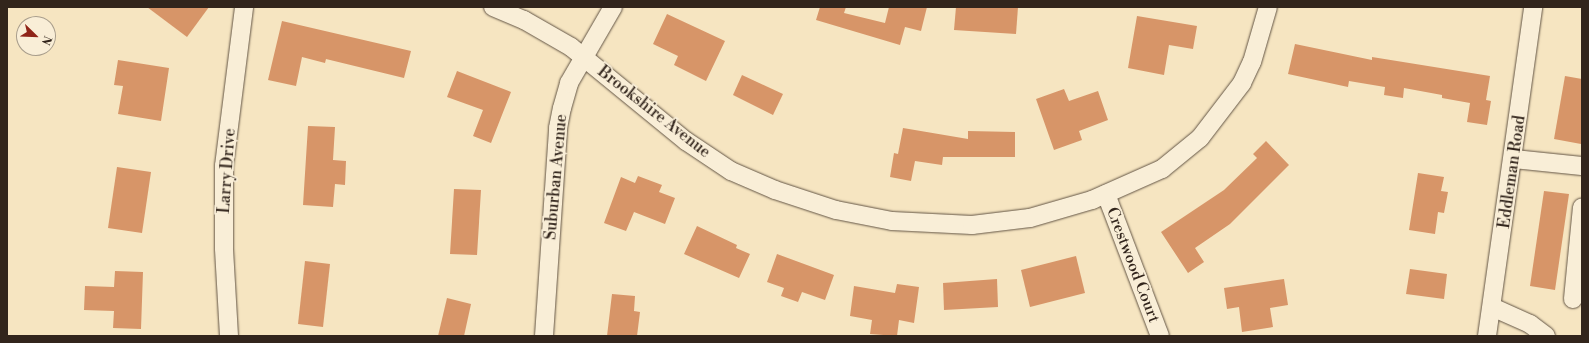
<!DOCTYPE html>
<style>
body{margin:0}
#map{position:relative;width:1589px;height:343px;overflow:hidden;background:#f6e5c1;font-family:"Libre Bodoni",serif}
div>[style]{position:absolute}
.building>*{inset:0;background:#d79568}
.roads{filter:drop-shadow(0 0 1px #635545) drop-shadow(0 0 1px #635545)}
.minor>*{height:18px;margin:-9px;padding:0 9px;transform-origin:9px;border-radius:9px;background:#f9eed7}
span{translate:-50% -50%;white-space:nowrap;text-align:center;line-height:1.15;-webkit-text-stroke:3.5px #f9eed7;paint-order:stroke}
.street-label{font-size:16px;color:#32251c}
.frame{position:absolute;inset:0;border:8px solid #32251c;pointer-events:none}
.north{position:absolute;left:16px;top:16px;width:40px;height:40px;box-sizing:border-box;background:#f9eed7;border:1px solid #a99e8c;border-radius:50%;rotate:113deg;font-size:11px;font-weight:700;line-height:16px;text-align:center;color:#32251c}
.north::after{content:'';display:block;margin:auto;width:14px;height:18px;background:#8f2418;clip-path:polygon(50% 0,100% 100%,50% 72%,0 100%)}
</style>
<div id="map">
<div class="building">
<i style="clip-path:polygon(147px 7px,209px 7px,187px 37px)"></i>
<i style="clip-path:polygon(820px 7px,846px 7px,844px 13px,885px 23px,889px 7px,927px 7px,921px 31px,905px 27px,900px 45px,816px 20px)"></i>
<i style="clip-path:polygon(956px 7px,1018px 7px,1016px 34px,954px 30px)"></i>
<i style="clip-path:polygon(667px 14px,725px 41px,706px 81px,674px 65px,678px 56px,653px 44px)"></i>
<i style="clip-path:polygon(1137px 16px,1197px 26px,1193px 49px,1169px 45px,1164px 75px,1128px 68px)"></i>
<i style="clip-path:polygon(282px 21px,411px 51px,404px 78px,326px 59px,325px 63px,302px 57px,296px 86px,268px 80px)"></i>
<i style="clip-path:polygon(1295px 44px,1372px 60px,1372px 57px,1490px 76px,1486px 100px,1491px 101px,1487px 125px,1467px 122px,1470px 103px,1442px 98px,1442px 95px,1404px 88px,1403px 98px,1384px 95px,1385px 87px,1349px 81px,1348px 87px,1288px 74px)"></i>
<i style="clip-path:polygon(118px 60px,169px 68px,161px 121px,118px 114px,123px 86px,114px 85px)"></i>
<i style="clip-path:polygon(457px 71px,511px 92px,491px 143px,473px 136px,483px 110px,447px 97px)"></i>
<i style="clip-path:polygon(742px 75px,783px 94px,773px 115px,733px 95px)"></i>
<i style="clip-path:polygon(1565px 76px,1582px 79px,1581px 144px,1554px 139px)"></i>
<i style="clip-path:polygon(1064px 89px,1069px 101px,1098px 91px,1108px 120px,1079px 131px,1082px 140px,1054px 150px,1036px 99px)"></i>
<i style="clip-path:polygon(308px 126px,335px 127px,333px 160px,346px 161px,345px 185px,335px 184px,333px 207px,303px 205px)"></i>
<i style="clip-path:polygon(903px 128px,968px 139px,968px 131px,1015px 132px,1015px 157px,943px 157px,942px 165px,915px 161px,911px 181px,890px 177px,894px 153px,898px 154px)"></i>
<i style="clip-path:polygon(1266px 141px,1289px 165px,1230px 224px,1195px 248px,1204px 262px,1188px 273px,1161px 232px,1224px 190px,1257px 158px,1253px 154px)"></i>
<i style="clip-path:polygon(117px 167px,151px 172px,142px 233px,108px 228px)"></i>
<i style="clip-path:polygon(1418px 173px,1444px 177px,1441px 191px,1448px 192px,1444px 213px,1438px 212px,1435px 234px,1409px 230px)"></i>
<i style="clip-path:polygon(638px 176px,662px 185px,659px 192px,675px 198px,665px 224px,634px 212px,626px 231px,604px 223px,621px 177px,635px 183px)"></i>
<i style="clip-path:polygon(454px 189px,481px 190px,477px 255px,450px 254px)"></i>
<i style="clip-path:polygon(1544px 191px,1569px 194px,1555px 290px,1530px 286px)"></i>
<i style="clip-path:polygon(697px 226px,737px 245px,736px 248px,750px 254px,739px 278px,684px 254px)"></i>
<i style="clip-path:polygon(777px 254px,834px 275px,825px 300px,802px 292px,798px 302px,781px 296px,784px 288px,767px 282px)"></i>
<i style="clip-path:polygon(1076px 256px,1085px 293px,1030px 307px,1021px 270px)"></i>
<i style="clip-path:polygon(305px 261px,330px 264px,323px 327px,298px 324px)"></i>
<i style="clip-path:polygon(1410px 269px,1447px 274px,1444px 299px,1406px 294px)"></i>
<i style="clip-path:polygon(115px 271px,143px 272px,141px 329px,113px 328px,114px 311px,84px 310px,85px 286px,114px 287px)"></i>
<i style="clip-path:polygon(997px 279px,998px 307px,944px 310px,943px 283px)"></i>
<i style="clip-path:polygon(1284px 279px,1288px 305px,1270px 308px,1273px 327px,1242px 332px,1239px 307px,1227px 309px,1224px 288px)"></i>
<i style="clip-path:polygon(897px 284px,919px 287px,914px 323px,899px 320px,897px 336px,870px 334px,872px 320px,850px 316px,854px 286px,895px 293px)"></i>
<i style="clip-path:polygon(612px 294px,635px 296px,634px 311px,640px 312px,637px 336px,607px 336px)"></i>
<i style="clip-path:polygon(447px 298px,471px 304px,464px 336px,438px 336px)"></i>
</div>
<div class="roads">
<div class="minor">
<i style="left:493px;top:7px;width:34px;rotate:23deg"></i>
<i style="left:524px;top:20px;width:54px;rotate:29.9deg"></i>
<i style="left:571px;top:47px;width:149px;rotate:39.3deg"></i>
<i style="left:686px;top:141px;width:54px;rotate:33.7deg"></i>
<i style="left:731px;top:171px;width:48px;rotate:23.4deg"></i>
<i style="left:775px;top:190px;width:64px;rotate:18.2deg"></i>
<i style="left:836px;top:210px;width:57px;rotate:11.1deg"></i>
<i style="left:892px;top:221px;width:80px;rotate:2.9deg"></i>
<i style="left:972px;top:225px;width:58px;rotate:-6.9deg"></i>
<i style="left:1030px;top:218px;width:65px;rotate:-16.2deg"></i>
<i style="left:1092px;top:200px;width:77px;rotate:-23.9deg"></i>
<i style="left:1162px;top:169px;width:49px;rotate:-39.2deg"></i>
<i style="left:1200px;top:138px;width:69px;rotate:-52.6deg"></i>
<i style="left:1242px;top:83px;width:23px;rotate:-65deg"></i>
<i style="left:1252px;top:62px;width:57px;rotate:-73.8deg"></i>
<i style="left:1514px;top:159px;width:68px;rotate:5.9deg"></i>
<i style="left:1106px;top:194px;width:152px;rotate:69.2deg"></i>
<i style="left:1573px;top:299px;width:92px;rotate:-84.4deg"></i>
<i style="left:1492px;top:307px;width:42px;rotate:24.1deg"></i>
<i style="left:1530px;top:324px;width:20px;rotate:37deg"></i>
<i style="left:229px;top:336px;width:88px;rotate:-93.3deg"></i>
<i style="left:224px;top:248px;width:82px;rotate:-90deg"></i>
<i style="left:224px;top:166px;width:160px;rotate:-82.8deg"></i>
<i style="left:544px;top:336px;width:208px;rotate:-86.1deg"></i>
<i style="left:558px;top:128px;width:20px;rotate:-79deg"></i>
<i style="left:562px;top:108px;width:26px;rotate:-74deg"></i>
<i style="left:569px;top:83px;width:88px;rotate:-59.9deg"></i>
<i style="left:1487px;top:336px;width:332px;rotate:-82deg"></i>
</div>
</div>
<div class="street-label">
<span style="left:654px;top:112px;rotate:38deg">Brookshire Avenue</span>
<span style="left:227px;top:171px;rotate:-86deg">Larry Drive</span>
<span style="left:1512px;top:172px;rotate:-82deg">Eddleman Road</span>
<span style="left:556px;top:177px;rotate:-85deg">Suburban Avenue</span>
<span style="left:1133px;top:265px;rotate:69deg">Crestwood Court</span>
</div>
<div class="frame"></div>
<div class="north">N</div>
</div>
